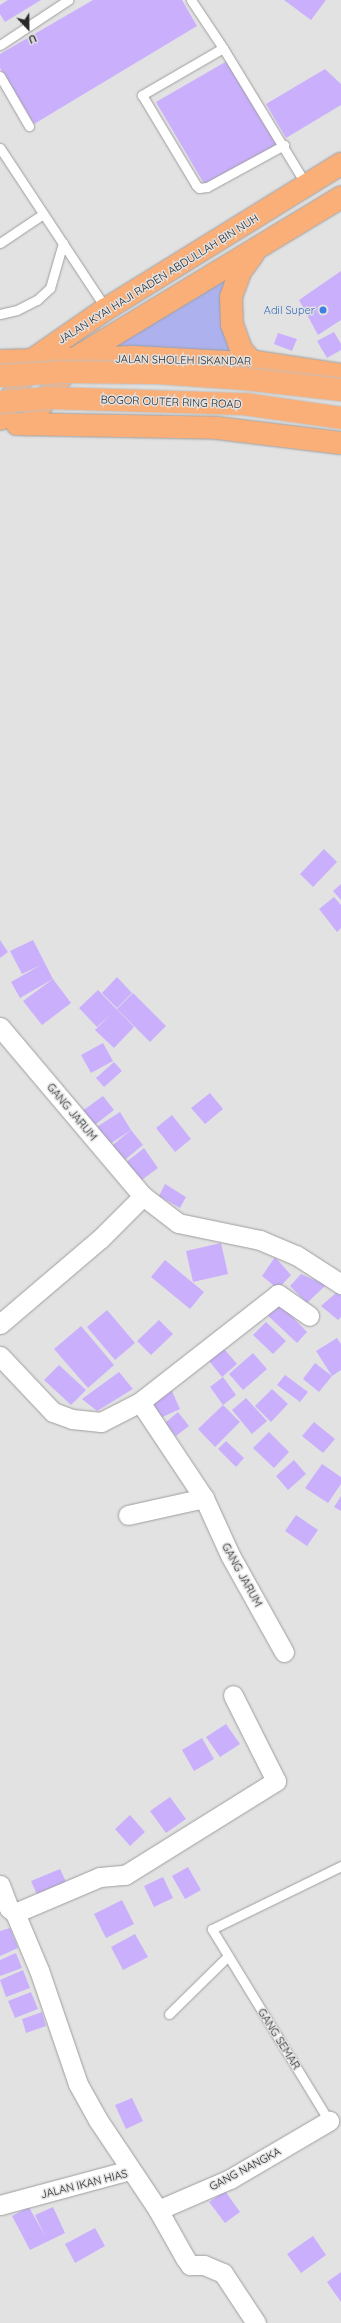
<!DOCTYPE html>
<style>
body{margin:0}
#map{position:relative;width:341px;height:2323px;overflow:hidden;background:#e2e2e3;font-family:Quicksand,sans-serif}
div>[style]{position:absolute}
.green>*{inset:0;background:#adb2ee}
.building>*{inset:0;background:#cab0fc}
.roads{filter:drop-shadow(0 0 1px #9e9e9f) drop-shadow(0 0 1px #9e9e9f)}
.lane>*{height:9px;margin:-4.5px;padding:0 4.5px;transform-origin:4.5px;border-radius:4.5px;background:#fff}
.street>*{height:19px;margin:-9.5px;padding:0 9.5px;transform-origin:9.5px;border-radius:9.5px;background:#fff}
.highway>*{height:22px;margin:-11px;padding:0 11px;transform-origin:11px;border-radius:11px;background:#fbaf78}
.bridges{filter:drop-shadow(0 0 1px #bfbfbf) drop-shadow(0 0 1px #bfbfbf)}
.highway-bridge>*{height:22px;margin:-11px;padding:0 11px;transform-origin:11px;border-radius:11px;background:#fbaf78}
.dots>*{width:11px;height:11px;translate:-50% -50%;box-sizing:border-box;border:2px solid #e2e2e3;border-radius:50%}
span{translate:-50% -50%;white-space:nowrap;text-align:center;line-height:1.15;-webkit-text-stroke:3px #e2e2e3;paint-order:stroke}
.street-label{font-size:11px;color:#29292a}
.shop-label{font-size:11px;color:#366cbe}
.right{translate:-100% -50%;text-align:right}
.north{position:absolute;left:8px;top:8px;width:40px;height:40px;-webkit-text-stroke:3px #e2e2e3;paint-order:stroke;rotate:158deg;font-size:11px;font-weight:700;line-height:16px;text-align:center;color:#29292a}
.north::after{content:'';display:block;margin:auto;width:14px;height:18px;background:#29292a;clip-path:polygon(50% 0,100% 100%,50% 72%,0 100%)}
</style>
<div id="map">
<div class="green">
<i style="clip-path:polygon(256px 250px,231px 297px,250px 358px,84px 357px)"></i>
</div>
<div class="building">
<i style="clip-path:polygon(8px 0,41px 0,5px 22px,0 14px,0 5px)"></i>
<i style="clip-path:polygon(93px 0,182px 0,197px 26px,34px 124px,0 68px,0 54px)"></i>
<i style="clip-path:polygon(284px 0,326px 0,311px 20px)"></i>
<i style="clip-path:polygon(227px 61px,277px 145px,206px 187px,156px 102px)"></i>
<i style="clip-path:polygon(325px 69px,341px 84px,341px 105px,286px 138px,266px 104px)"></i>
<i style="clip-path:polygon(341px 271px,341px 320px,318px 335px,299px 300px)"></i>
<i style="clip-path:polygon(334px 332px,341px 344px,341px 350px,327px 358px,317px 341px)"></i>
<i style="clip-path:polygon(278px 333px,297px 339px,292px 351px,274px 344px)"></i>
<i style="clip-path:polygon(324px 849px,337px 862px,313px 887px,300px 874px)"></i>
<i style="clip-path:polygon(341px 884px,341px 900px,333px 891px)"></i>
<i style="clip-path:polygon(334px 897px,341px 905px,341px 928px,337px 932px,319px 909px)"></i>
<i style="clip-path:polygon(0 940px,8px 952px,0 958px)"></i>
<i style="clip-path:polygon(33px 940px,53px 979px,20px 998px,11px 982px,41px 965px,22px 974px,10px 951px)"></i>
<i style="clip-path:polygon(117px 977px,132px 993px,117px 1008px,102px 993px)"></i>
<i style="clip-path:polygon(53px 979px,71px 1003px,42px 1025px,23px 1001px)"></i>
<i style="clip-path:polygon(98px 990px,134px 1027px,114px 1048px,95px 1030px,112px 1013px,97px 1027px,79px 1008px)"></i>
<i style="clip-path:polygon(133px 993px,166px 1026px,150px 1042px,117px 1009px)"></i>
<i style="clip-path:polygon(103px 1043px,113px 1061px,91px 1073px,81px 1055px)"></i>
<i style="clip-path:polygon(114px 1062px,122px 1071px,104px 1087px,96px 1078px)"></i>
<i style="clip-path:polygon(210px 1093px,223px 1109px,205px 1124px,191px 1108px)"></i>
<i style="clip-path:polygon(103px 1096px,114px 1110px,92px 1127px,81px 1112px)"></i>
<i style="clip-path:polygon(120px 1112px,131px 1130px,104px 1148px,92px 1130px)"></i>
<i style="clip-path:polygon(172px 1115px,191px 1139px,175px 1152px,156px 1128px)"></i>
<i style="clip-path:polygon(131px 1130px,143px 1145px,121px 1163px,109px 1148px)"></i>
<i style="clip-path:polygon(144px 1148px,158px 1168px,139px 1182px,125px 1163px)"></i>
<i style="clip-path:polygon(165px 1184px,186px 1197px,180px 1208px,159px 1196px)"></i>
<i style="clip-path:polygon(221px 1243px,228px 1274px,193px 1282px,186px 1251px)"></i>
<i style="clip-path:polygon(275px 1257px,291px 1275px,278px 1289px,262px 1276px)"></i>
<i style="clip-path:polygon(165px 1260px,204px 1292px,190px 1309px,151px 1277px)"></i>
<i style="clip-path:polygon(301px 1274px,326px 1285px,307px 1303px,290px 1286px)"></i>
<i style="clip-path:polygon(337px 1292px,341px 1296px,341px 1317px,338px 1320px,321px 1306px)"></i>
<i style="clip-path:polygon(277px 1301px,307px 1332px,297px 1343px,265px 1313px)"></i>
<i style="clip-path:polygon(107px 1310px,135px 1343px,115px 1360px,87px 1327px)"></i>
<i style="clip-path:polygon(159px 1320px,173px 1334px,151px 1355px,137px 1341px)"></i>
<i style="clip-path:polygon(266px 1322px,286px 1341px,273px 1354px,253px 1335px)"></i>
<i style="clip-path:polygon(81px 1326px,114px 1365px,88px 1388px,54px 1349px)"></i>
<i style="clip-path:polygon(337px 1338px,341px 1344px,341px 1370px,332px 1376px,316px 1351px)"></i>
<i style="clip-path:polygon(220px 1344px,237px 1364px,222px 1377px,205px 1356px)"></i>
<i style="clip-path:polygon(253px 1353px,267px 1369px,243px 1390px,229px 1374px)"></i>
<i style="clip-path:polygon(315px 1363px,332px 1376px,319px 1392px,303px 1379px)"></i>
<i style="clip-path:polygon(59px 1365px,86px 1390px,71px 1405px,44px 1380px)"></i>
<i style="clip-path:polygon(119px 1372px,133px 1389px,97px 1411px,82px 1399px)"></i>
<i style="clip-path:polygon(285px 1375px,308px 1392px,300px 1402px,277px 1385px)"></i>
<i style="clip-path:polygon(223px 1377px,236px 1395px,223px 1405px,210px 1387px)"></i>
<i style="clip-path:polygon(171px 1389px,180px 1409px,158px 1419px,149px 1403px)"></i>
<i style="clip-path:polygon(272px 1389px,288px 1404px,271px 1422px,255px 1406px)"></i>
<i style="clip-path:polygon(246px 1398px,267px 1421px,252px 1434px,232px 1410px)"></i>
<i style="clip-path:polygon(223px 1405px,240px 1422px,215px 1447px,198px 1429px)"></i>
<i style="clip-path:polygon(178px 1412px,189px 1426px,176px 1436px,165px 1423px)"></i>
<i style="clip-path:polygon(314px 1422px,335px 1439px,323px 1453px,302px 1436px)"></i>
<i style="clip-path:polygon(269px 1432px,289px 1452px,274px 1468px,253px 1448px)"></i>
<i style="clip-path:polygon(226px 1441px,244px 1458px,236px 1467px,218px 1449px)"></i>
<i style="clip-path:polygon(294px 1460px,306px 1474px,288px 1490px,276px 1476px)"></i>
<i style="clip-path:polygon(322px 1464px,341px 1477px,341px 1484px,328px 1503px,305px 1488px)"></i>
<i style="clip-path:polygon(341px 1496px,341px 1511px,334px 1507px)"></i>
<i style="clip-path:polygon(296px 1515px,318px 1530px,307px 1546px,285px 1531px)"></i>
<i style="clip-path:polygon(226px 1724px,240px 1744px,220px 1757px,206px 1737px)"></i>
<i style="clip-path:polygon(202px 1738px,214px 1759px,194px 1771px,182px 1750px)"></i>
<i style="clip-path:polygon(170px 1797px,186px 1819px,166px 1833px,150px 1811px)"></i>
<i style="clip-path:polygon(130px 1815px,145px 1832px,130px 1846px,115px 1829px)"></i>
<i style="clip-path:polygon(188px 1867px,201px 1890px,185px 1899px,172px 1876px)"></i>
<i style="clip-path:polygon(60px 1869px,68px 1886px,39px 1899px,31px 1881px)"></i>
<i style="clip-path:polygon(163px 1877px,173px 1898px,154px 1907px,144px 1886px)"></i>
<i style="clip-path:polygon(122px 1900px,134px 1924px,106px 1938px,94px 1914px)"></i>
<i style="clip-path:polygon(10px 1928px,18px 1948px,0 1956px,0 1931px)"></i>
<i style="clip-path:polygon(135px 1934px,148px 1957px,123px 1970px,111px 1947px)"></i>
<i style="clip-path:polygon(16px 1953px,22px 1968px,0 1976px,0 1960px)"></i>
<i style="clip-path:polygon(23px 1970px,30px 1988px,6px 1997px,0 1980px)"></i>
<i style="clip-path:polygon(31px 1992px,38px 2009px,15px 2018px,8px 2001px)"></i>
<i style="clip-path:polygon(42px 2012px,46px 2026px,26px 2033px,22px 2019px)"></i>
<i style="clip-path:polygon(132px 2098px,143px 2121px,126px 2129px,115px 2105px)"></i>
<i style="clip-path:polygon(225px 2191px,240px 2212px,225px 2223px,209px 2202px)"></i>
<i style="clip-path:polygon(29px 2207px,45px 2236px,35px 2215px,53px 2207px,65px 2233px,30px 2250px,12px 2216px)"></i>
<i style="clip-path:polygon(95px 2228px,105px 2246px,75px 2263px,65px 2244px)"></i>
<i style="clip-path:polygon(313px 2236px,326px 2255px,301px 2273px,287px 2254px)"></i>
<i style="clip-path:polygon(341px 2272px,341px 2302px,327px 2282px)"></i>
</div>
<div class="roads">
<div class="lane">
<i style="left:191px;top:0;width:58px;rotate:56.3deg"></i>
<i style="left:223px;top:48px;width:162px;rotate:58.7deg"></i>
<i style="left:0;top:45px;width:82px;rotate:-33.5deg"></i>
<i style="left:223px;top:48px;width:94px;rotate:149.9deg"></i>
<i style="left:142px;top:95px;width:105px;rotate:59deg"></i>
<i style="left:196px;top:185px;width:4px;rotate:45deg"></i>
<i style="left:199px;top:188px;width:8px;rotate:-7deg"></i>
<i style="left:207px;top:187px;width:88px;rotate:-28.6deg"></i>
<i style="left:0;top:76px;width:58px;rotate:59.9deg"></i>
<i style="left:0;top:148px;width:193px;rotate:56.6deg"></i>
<i style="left:0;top:243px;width:52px;rotate:-34deg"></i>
<i style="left:0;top:314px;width:17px;rotate:-13deg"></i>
<i style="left:17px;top:310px;width:22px;rotate:-27deg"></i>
<i style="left:37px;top:300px;width:18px;rotate:-43deg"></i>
<i style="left:50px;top:288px;width:47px;rotate:-73.9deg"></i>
<i style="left:169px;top:2014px;width:83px;rotate:-44.5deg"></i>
<i style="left:329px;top:2121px;width:225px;rotate:-121.4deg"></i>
<i style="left:212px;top:1929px;width:144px;rotate:-26deg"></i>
</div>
<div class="street">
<i style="left:0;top:1027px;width:221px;rotate:49.8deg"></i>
<i style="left:143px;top:1196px;width:44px;rotate:37.6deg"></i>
<i style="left:178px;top:1223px;width:84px;rotate:11.7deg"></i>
<i style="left:260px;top:1240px;width:39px;rotate:23deg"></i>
<i style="left:296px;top:1255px;width:54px;rotate:32.8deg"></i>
<i style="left:0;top:1324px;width:131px;rotate:-40.4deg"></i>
<i style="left:100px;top:1239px;width:61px;rotate:-45deg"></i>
<i style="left:0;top:1356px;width:77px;rotate:46.6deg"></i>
<i style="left:53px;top:1412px;width:20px;rotate:20deg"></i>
<i style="left:72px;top:1419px;width:29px;rotate:6deg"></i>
<i style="left:101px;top:1422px;width:44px;rotate:-27.1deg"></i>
<i style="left:128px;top:1515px;width:78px;rotate:-12.6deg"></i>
<i style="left:284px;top:1652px;width:111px;rotate:-119.1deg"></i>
<i style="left:230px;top:1555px;width:63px;rotate:-114.5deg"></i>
<i style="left:204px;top:1498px;width:115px;rotate:-123.7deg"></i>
<i style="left:140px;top:1402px;width:175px;rotate:-38deg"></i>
<i style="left:278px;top:1294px;width:38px;rotate:35deg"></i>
<i style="left:0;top:1885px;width:25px;rotate:69deg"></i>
<i style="left:9px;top:1908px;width:8px;rotate:40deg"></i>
<i style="left:15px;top:1913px;width:62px;rotate:67.2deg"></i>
<i style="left:39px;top:1970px;width:120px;rotate:71.1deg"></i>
<i style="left:78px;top:2084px;width:41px;rotate:60.9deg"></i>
<i style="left:98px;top:2120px;width:108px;rotate:56.3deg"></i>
<i style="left:158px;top:2210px;width:55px;rotate:60.6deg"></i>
<i style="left:185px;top:2258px;width:9px;rotate:54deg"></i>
<i style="left:190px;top:2265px;width:14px"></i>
<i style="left:204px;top:2265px;width:21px;rotate:23deg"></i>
<i style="left:223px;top:2273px;width:60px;rotate:56.6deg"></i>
<i style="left:15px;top:1913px;width:92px;rotate:-23deg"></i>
<i style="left:100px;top:1877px;width:25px;rotate:-5deg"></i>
<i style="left:125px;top:1875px;width:178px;rotate:-31.9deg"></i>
<i style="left:276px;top:1781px;width:96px;rotate:-116.6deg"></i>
<i style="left:0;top:2205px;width:135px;rotate:-15.1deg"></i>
<i style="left:158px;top:2210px;width:78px;rotate:-23.3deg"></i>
<i style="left:230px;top:2179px;width:115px;rotate:-30.4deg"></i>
</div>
<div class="highway">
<i style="left:0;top:361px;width:133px;rotate:-1.7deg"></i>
<i style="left:133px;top:357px;width:111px;rotate:3.1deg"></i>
<i style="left:244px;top:363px;width:7px;rotate:-16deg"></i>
<i style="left:251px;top:361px;width:91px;rotate:8.8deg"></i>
<i style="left:251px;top:361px;width:16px;rotate:-130deg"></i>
<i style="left:241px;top:349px;width:27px;rotate:-110deg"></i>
<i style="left:232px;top:324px;width:27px;rotate:-92deg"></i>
<i style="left:231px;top:297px;width:27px;rotate:-70deg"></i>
<i style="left:240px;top:272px;width:22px;rotate:-54deg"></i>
<i style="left:0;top:419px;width:67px;rotate:-61.5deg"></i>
<i style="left:32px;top:360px;width:90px;rotate:-34.6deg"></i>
<i style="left:106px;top:309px;width:276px;rotate:-31.7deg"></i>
<i style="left:17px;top:424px;width:200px;rotate:1.1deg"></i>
<i style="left:217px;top:428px;width:125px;rotate:6.9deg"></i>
<i style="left:28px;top:424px;width:80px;rotate:-54.7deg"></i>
<i style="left:74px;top:359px;width:312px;rotate:-31.2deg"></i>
</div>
</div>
<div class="bridges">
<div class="highway-bridge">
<i style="left:0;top:376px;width:62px;rotate:-3.7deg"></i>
<i style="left:62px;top:372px;width:96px;rotate:0.6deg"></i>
<i style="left:158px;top:373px;width:87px;rotate:3.9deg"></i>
<i style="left:245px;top:379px;width:97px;rotate:6.5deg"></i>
<i style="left:0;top:402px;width:49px;rotate:-4.7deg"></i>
<i style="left:49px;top:398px;width:195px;rotate:1.8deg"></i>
<i style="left:244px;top:404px;width:98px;rotate:8.2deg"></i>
</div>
</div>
<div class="dots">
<i style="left:323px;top:310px;background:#3f7fe0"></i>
</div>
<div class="street-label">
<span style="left:158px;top:279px;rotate:-32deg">JALAN KYAI HAJI RADEN ABDULLAH BIN NUH</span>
<span style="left:183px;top:360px;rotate:1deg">JALAN SHOLEH ISKANDAR</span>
<span style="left:171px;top:402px;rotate:2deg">BOGOR OUTER RING ROAD</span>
<span style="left:72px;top:1112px;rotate:50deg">GANG JARUM</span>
<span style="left:242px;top:1575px;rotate:61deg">GANG JARUM</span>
<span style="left:279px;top:2039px;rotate:58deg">GANG SEMAR</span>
<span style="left:245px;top:2169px;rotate:-28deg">GANG NANGKA</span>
<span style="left:84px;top:2184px;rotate:-14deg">JALAN IKAN HIAS</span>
</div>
<div class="shop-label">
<span class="right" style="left:315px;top:310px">Adil Super</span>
</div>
<div class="north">U</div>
</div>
